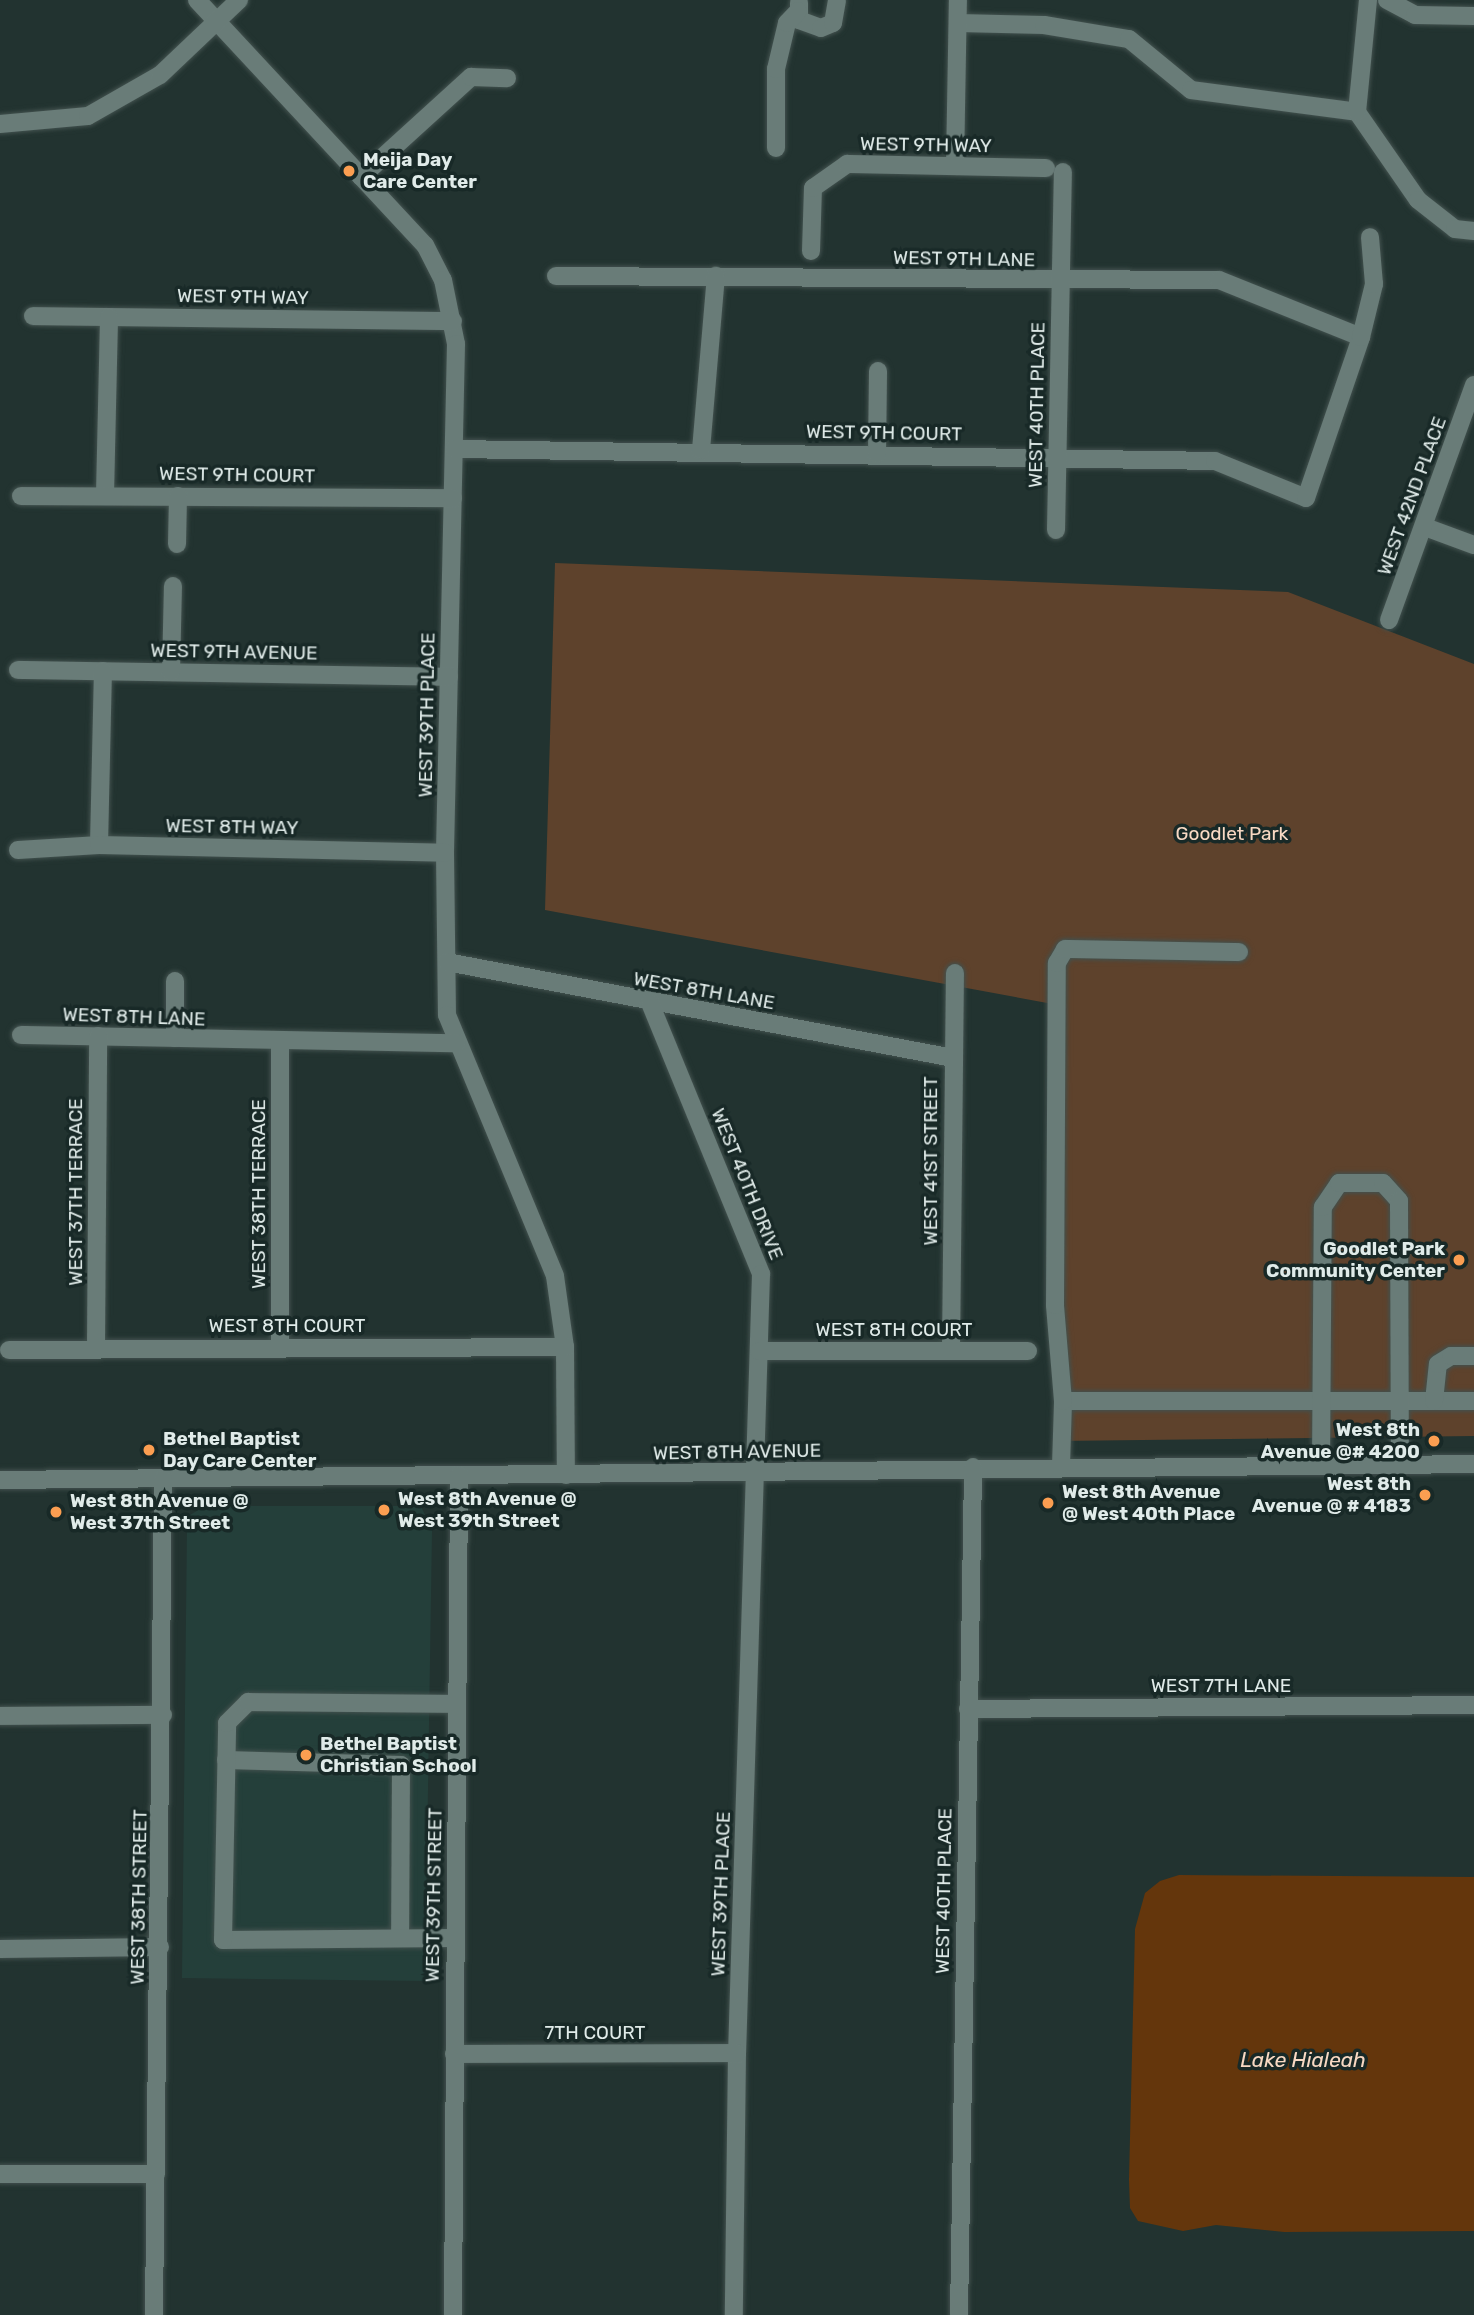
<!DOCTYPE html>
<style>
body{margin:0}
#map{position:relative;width:1474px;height:2315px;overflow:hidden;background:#223330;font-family:Rubik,sans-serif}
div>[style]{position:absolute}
.built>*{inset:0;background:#243f3a}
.green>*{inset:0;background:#5e422c}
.water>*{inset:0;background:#64360c}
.roads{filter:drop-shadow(0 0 2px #42514e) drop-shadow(0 0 2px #42514e)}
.minor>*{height:18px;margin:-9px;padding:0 9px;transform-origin:9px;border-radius:9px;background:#697c78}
.dots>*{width:19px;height:19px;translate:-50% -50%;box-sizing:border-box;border:4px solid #182927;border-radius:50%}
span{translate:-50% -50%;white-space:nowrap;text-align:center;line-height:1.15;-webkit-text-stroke:7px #182927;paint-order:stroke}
.street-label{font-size:19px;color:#e0ebe9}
.poi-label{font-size:19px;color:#e0ebe9;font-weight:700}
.left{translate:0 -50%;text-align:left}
.right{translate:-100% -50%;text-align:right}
.park-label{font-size:19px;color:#f8d9c3}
.water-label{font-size:21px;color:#f8d9c3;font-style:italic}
</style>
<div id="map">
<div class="built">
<i style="clip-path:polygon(205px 1506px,421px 1506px,432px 1531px,425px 1981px,182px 1978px,187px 1527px,190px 1515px)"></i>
</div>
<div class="green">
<i style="clip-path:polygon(555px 563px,1288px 592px,1474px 664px,1474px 1436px,1056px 1441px,1058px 1005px,545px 910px)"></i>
</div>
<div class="water">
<i style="clip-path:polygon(1179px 1875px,1474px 1877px,1474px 2231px,1284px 2232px,1216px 2225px,1183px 2231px,1138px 2221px,1130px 2208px,1129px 2180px,1135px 1929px,1145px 1893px,1160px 1881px)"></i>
</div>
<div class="roads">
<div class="minor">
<i style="left:197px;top:0;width:335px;rotate:47.1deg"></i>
<i style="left:425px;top:245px;width:39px;rotate:63deg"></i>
<i style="left:443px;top:280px;width:65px;rotate:78.5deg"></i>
<i style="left:456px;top:344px;width:509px;rotate:91.24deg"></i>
<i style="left:445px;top:853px;width:162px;rotate:89.3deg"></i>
<i style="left:447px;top:1015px;width:282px;rotate:67.5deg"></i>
<i style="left:555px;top:1276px;width:72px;rotate:82deg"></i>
<i style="left:565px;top:1347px;width:128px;rotate:89.6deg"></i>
<i style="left:1387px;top:0;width:32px;rotate:28deg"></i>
<i style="left:1415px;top:15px;width:59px;rotate:1deg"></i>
<i style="left:799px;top:3px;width:17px;rotate:90deg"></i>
<i style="left:799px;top:20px;width:23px;rotate:20deg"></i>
<i style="left:821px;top:28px;width:13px;rotate:-23deg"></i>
<i style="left:833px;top:23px;width:23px;rotate:-80deg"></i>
<i style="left:958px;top:23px;width:86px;rotate:1.3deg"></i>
<i style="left:1044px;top:25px;width:86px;rotate:9.4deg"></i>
<i style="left:1129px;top:39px;width:80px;rotate:39.4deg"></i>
<i style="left:1191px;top:90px;width:167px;rotate:7.5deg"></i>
<i style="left:1357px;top:112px;width:107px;rotate:55.3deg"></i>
<i style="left:1418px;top:200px;width:47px;rotate:38.1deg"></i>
<i style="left:1455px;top:229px;width:19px;rotate:6deg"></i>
<i style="left:1357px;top:112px;width:113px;rotate:-84.4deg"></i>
<i style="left:0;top:124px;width:88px;rotate:-5.2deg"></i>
<i style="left:88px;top:116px;width:83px;rotate:-29.7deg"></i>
<i style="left:160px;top:75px;width:109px;rotate:-43.5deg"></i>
<i style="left:776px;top:148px;width:79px;rotate:-90deg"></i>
<i style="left:776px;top:69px;width:47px;rotate:-76.6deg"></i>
<i style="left:787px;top:23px;width:16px;rotate:-47deg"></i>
<i style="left:955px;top:166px;width:166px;rotate:-89deg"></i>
<i style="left:361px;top:177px;width:149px;rotate:-42.3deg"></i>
<i style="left:471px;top:77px;width:36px;rotate:2deg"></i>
<i style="left:811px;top:251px;width:63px;rotate:-88.2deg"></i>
<i style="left:813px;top:188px;width:42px;rotate:-35.2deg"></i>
<i style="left:847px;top:164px;width:199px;rotate:1.2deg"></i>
<i style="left:556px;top:276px;width:663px;rotate:0.35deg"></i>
<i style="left:1219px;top:280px;width:153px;rotate:21.9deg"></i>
<i style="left:33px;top:316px;width:420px;rotate:0.7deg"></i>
<i style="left:454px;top:449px;width:761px;rotate:0.9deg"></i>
<i style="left:1215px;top:461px;width:98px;rotate:22.1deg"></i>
<i style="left:1306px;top:498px;width:170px;rotate:-71.1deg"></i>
<i style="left:1361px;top:337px;width:55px;rotate:-76.2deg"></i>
<i style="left:1374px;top:284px;width:47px;rotate:-94.9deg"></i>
<i style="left:701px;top:450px;width:175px;rotate:-85.1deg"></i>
<i style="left:877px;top:454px;width:83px;rotate:-89.3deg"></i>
<i style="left:105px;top:495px;width:178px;rotate:-88.7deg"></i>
<i style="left:21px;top:496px;width:432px;rotate:0.3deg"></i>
<i style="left:1425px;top:527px;width:52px;rotate:20.2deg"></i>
<i style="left:1056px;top:530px;width:358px;rotate:-88.9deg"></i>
<i style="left:177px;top:544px;width:48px;rotate:-88.8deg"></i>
<i style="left:1389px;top:620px;width:250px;rotate:-70.1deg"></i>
<i style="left:18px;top:670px;width:431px;rotate:0.9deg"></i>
<i style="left:171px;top:672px;width:86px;rotate:-88.7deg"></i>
<i style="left:99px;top:845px;width:174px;rotate:-88.7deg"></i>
<i style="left:18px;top:850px;width:81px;rotate:-3.5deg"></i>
<i style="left:99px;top:845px;width:346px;rotate:1.3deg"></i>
<i style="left:447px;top:962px;width:515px;rotate:10.74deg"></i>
<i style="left:650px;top:1003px;width:293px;rotate:67.7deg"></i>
<i style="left:761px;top:1274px;width:779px;rotate:91.76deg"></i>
<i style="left:737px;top:2053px;width:262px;rotate:90.7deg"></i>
<i style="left:21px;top:1035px;width:436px;rotate:1.1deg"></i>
<i style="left:175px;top:1038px;width:57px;rotate:-90deg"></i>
<i style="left:280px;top:1347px;width:305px;rotate:-90deg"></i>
<i style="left:96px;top:1348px;width:312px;rotate:-89.6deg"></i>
<i style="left:9px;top:1350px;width:556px;rotate:-0.31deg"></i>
<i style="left:951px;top:1350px;width:377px;rotate:-89.4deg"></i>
<i style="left:759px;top:1351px;width:269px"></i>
<i style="left:1063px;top:1401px;width:411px"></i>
<i style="left:1434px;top:1401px;width:37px;rotate:-84deg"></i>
<i style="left:1438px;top:1364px;width:15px;rotate:-32deg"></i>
<i style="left:1451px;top:1356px;width:23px"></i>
<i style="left:1321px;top:1465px;width:258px;rotate:-89.6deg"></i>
<i style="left:1323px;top:1207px;width:29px;rotate:-56deg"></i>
<i style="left:1339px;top:1183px;width:44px"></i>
<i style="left:1383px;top:1183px;width:24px;rotate:48deg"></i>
<i style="left:1399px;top:1201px;width:264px;rotate:89.8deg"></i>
<i style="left:1061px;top:1466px;width:65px;rotate:-88.2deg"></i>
<i style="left:1063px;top:1401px;width:96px;rotate:-94.8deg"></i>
<i style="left:1055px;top:1305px;width:342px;rotate:-89.7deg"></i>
<i style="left:1057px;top:963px;width:16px;rotate:-60deg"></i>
<i style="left:1065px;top:949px;width:174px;rotate:1deg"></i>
<i style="left:0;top:1480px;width:1474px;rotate:-0.62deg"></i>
<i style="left:968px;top:1709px;width:506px;rotate:-0.45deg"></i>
<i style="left:0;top:1716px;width:163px;rotate:-0.4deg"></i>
<i style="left:226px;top:1760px;width:175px;rotate:1.6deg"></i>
<i style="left:401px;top:1765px;width:173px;rotate:90.3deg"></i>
<i style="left:455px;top:1938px;width:232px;rotate:179.5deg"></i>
<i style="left:223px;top:1940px;width:217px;rotate:-88.9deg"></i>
<i style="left:227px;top:1723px;width:30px;rotate:-45deg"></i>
<i style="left:248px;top:1702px;width:209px;rotate:0.5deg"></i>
<i style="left:0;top:1949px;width:160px;rotate:-0.7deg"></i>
<i style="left:454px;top:2054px;width:283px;rotate:-0.2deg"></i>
<i style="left:0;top:2174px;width:156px"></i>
<i style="left:154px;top:2315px;width:836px;rotate:-89.38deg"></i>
<i style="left:453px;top:2315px;width:840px;rotate:-89.59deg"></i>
<i style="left:959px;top:2315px;width:848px;rotate:-89.05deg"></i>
</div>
</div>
<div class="dots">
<i style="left:349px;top:171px;background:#fb9e51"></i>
<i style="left:1459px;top:1260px;background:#fb9e51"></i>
<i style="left:1434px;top:1441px;background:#fb9e51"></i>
<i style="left:149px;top:1450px;background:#fb9e51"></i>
<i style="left:1425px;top:1495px;background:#fb9e51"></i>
<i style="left:1048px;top:1503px;background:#fb9e51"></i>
<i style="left:384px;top:1510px;background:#fb9e51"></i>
<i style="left:56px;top:1512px;background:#fb9e51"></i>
<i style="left:306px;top:1755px;background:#fb9e51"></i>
</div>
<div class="street-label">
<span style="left:926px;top:145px;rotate:1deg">WEST 9TH WAY</span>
<span style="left:964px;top:259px;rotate:1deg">WEST 9TH LANE</span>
<span style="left:243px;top:297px;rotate:1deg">WEST 9TH WAY</span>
<span style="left:1037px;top:405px;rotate:-89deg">WEST 40TH PLACE</span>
<span style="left:884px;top:433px;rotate:1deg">WEST 9TH COURT</span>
<span style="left:237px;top:475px;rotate:1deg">WEST 9TH COURT</span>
<span style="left:1412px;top:496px;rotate:-70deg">WEST 42ND PLACE</span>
<span style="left:234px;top:652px;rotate:1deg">WEST 9TH AVENUE</span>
<span style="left:427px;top:715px;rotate:-89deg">WEST 39TH PLACE</span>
<span style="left:232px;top:827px;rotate:1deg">WEST 8TH WAY</span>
<span style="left:704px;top:991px;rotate:10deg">WEST 8TH LANE</span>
<span style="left:134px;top:1017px;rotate:2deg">WEST 8TH LANE</span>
<span style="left:931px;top:1161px;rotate:-90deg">WEST 41ST STREET</span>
<span style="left:747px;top:1184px;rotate:68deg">WEST 40TH DRIVE</span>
<span style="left:76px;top:1192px;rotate:-90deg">WEST 37TH TERRACE</span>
<span style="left:259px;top:1194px;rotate:-90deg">WEST 38TH TERRACE</span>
<span style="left:287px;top:1326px">WEST 8TH COURT</span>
<span style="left:894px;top:1330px">WEST 8TH COURT</span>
<span style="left:737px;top:1452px;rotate:-1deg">WEST 8TH AVENUE</span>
<span style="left:1221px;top:1686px">WEST 7TH LANE</span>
<span style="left:944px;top:1891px;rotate:-89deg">WEST 40TH PLACE</span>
<span style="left:721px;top:1894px;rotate:-88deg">WEST 39TH PLACE</span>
<span style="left:434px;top:1895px;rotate:-89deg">WEST 39TH STREET</span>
<span style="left:139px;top:1897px;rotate:-89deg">WEST 38TH STREET</span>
<span style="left:595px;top:2033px">7TH COURT</span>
</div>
<div class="poi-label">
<span class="left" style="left:363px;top:171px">Meija Day<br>Care Center</span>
<span class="right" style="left:1445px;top:1260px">Goodlet Park<br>Community Center</span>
<span class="right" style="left:1420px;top:1441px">West 8th<br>Avenue @# 4200</span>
<span class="left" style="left:163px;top:1450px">Bethel Baptist<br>Day Care Center</span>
<span class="right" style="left:1411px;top:1495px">West 8th<br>Avenue @ # 4183</span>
<span class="left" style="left:1062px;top:1503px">West 8th Avenue<br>@ West 40th Place</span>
<span class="left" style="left:398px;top:1510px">West 8th Avenue @<br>West 39th Street</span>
<span class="left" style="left:70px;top:1512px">West 8th Avenue @<br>West 37th Street</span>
<span class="left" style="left:320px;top:1755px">Bethel Baptist<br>Christian School</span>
</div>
<div class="park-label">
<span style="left:1232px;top:834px">Goodlet Park</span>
</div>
<div class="water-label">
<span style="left:1303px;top:2060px">Lake Hialeah</span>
</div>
</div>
